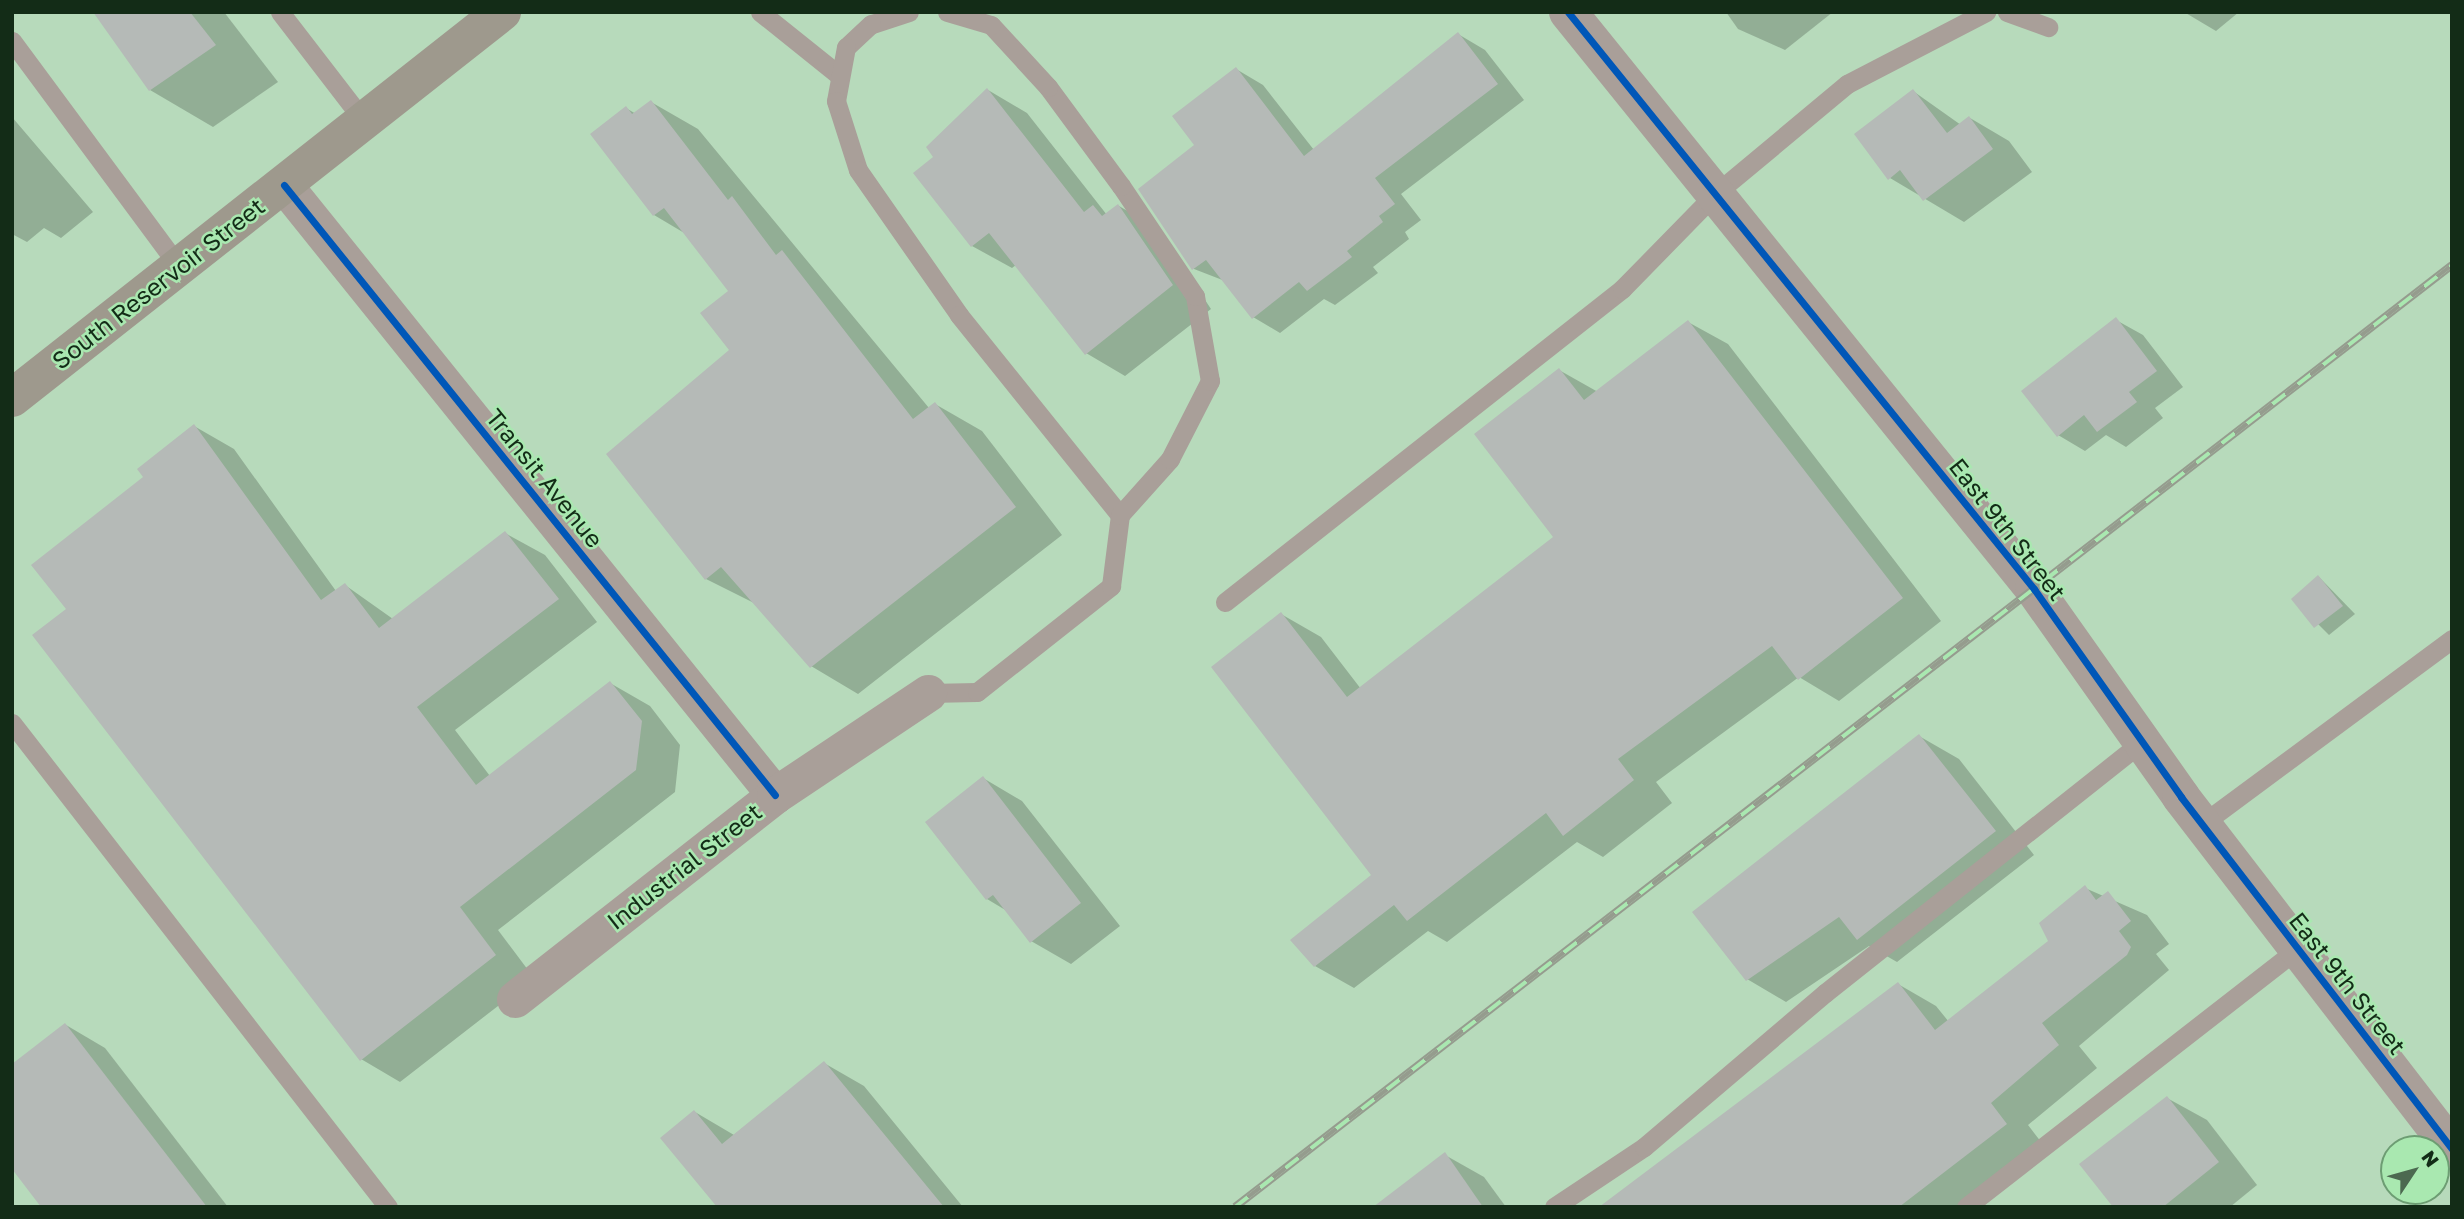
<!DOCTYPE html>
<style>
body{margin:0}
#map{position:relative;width:2464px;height:1219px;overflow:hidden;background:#b7dabb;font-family:"Golos Text",sans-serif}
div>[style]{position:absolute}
.shadow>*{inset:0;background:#0003}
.building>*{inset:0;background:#b5bab7}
.service>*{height:19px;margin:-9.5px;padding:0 9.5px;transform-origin:9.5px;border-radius:9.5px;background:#a99f99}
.minor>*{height:37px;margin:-18.5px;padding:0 18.5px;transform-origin:18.5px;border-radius:18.5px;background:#a99f99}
.tertiary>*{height:38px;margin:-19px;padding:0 19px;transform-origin:19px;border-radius:19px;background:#a99f99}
.primary>*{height:38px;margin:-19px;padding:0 19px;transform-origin:19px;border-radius:19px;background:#9e998d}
.rail>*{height:8px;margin-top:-4px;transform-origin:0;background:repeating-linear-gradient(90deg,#a9e8b0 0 16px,#959c8e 0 32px);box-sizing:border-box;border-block:2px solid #959c8e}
.cycleway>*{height:7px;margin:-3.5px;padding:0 3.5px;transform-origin:3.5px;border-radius:3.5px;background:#0057b8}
span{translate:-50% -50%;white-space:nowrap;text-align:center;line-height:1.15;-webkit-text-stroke:5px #a9e8b0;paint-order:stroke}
.street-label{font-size:24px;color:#132c17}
.frame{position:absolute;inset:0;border:14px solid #132c17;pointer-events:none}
.north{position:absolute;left:2380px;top:1135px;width:70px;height:70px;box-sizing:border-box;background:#a9e8b0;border:2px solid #6d9d73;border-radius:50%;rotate:54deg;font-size:19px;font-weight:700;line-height:28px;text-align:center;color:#132c17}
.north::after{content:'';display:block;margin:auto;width:24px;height:32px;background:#4c6950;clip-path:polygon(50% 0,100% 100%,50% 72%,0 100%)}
</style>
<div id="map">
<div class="shadow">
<i style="clip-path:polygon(100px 12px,224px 12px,278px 82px,213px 127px,150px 90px)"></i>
<i style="clip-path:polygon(1726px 12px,1833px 12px,1785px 50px,1738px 29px)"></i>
<i style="clip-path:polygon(2184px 12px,2239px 12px,2216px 31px)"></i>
<i style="clip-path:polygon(1458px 34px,1485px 50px,1524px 100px,1401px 194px,1421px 220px,1405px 232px,1409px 239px,1373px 267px,1378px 273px,1335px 305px,1324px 299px,1280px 333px,1253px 317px,1225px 281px,1194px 269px,1140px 189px,1197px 145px,1236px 69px,1263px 85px,1314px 150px)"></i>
<i style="clip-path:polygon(988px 90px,1027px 113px,1107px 215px,1119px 206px,1158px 229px,1211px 309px,1125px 376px,1086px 353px,1016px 265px,1012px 268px,972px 246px,936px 158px)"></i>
<i style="clip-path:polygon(1913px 91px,1961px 125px,1970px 118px,2009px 141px,2032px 172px,1964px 222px,1890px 178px)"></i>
<i style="clip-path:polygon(651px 102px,698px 129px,929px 408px,935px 404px,982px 431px,1062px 535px,858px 694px,811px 666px,756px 604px,706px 579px,731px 351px,731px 292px,686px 234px,654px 215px,626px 108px,636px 114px)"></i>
<i style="clip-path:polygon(12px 117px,93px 212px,61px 238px,44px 228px,27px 242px,12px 234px)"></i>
<i style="clip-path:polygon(2116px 320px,2143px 335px,2183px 387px,2155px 408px,2163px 418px,2126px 447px,2106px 435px,2085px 451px,2058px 435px)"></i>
<i style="clip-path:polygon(1688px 322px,1728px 344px,1941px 621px,1839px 701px,1799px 677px,1656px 782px,1672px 803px,1603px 857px,1577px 842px,1447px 942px,1428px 931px,1354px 988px,1315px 966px,1374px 875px,1281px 614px,1321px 637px,1361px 689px,1556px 538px,1559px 370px,1598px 392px)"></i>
<i style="clip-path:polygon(194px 426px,234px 449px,336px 591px,345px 585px,393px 619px,505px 533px,545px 555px,597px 622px,455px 730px,490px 776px,610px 683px,650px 706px,680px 745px,675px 792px,498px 930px,534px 978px,400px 1082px,361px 1059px,68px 609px,146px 478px)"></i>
<i style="clip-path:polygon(2319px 577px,2355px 614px,2329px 635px,2293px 599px)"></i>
<i style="clip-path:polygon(1919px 736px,1959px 759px,2034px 855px,1897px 962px,1869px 946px,1786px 1002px,1747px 979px)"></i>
<i style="clip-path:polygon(983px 778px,1022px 801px,1120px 926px,1071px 964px,1031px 941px,1007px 911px,987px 899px)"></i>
<i style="clip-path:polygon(2085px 888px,2147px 915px,2169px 944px,2156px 954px,2169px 970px,2079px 1046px,2097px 1068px,2028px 1125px,2045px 1147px,1969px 1207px,1604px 1207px,1898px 984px,1936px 1006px,1949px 1022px,2051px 942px)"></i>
<i style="clip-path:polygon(66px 1025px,105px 1048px,228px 1207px,46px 1207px)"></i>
<i style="clip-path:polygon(824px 1063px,864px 1086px,963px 1207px,719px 1207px,695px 1112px,734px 1135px)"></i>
<i style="clip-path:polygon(2167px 1098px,2207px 1120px,2257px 1185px,2230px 1207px,2115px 1207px)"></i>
<i style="clip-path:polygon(1445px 1155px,1484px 1177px,1506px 1207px,1402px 1207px)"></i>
</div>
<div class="building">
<i style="clip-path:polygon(93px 12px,190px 12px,216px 45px,149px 91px)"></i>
<i style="clip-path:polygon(1458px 32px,1498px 84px,1375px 178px,1395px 204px,1379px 216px,1383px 222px,1347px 251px,1352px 257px,1307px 291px,1299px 282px,1252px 319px,1206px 260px,1192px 270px,1138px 189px,1194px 145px,1172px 116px,1236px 67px,1304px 156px)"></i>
<i style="clip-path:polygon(987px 88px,1084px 212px,1093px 205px,1102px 216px,1118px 204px,1173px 285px,1085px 355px,989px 233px,971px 247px,913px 173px,933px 157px,926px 147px)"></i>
<i style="clip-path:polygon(1913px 89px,1947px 133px,1969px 116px,1993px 149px,1923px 201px,1900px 170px,1888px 180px,1854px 134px)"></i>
<i style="clip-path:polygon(651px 100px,728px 200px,732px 196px,776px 255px,782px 250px,913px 419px,935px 402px,1016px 507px,810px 668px,721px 567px,705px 580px,606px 454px,729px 350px,700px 313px,728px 291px,664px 208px,653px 216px,590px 134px,626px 106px,632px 114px)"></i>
<i style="clip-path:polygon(2116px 317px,2157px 371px,2129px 392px,2137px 402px,2097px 432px,2084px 415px,2057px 437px,2021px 391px)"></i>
<i style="clip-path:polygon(1688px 320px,1903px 598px,1798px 680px,1772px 646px,1618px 759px,1634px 780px,1563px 836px,1546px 813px,1407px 921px,1394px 905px,1314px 967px,1290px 940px,1371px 875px,1211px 667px,1281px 612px,1347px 697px,1553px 537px,1474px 434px,1559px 368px,1584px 400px)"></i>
<i style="clip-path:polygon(194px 424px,321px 600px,345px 583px,379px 628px,505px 531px,559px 599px,417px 707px,476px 785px,610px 681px,642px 721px,636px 770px,460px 907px,496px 955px,360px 1061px,32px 635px,66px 609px,31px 565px,143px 477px,137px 469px)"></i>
<i style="clip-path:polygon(2318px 575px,2343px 606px,2314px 628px,2291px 599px)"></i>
<i style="clip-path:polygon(1919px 734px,1996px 831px,1857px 940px,1839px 917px,1746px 981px,1692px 912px)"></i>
<i style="clip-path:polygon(983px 776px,1081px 903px,1030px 943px,993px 895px,986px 900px,925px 822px)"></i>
<i style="clip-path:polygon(2085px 885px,2096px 900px,2108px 891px,2131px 921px,2119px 931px,2131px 947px,2127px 955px,2042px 1023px,2059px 1045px,1991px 1103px,2007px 1124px,1899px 1207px,1599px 1207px,1898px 982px,1935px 1030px,2048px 941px,2039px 923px)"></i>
<i style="clip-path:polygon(65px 1023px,207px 1207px,41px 1207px,12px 1169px,12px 1064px)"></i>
<i style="clip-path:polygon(824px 1061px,944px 1207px,717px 1207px,660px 1138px,694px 1110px,722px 1144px)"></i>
<i style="clip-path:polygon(2167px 1096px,2219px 1162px,2163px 1207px,2113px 1207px,2079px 1164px)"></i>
<i style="clip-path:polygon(1445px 1152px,1483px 1207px,1373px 1207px)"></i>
</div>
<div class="service">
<i style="left:280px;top:12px;width:138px;rotate:52.4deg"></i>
<i style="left:760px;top:12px;width:102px;rotate:38.7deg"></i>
<i style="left:909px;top:12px;width:40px;rotate:162deg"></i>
<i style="left:871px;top:24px;width:34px;rotate:137deg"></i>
<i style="left:846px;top:47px;width:55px;rotate:100.5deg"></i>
<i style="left:836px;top:101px;width:72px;rotate:72.3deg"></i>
<i style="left:858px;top:170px;width:177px;rotate:55.1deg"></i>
<i style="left:959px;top:315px;width:257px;rotate:51.2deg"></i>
<i style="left:2007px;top:12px;width:44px;rotate:20.1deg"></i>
<i style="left:12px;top:41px;width:281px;rotate:53.5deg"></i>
<i style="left:1225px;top:602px;width:506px;rotate:-38.25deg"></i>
<i style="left:1622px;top:289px;width:133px;rotate:-45.6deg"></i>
<i style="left:1715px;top:194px;width:172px;rotate:-39.8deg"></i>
<i style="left:1847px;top:84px;width:157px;rotate:-27.4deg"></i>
<i style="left:928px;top:693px;width:49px;rotate:-1.2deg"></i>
<i style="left:977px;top:692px;width:171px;rotate:-38.3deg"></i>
<i style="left:1111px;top:586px;width:72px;rotate:-82.8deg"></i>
<i style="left:1120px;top:515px;width:75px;rotate:-48.2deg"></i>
<i style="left:1170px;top:459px;width:88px;rotate:-62.9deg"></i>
<i style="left:1210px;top:381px;width:86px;rotate:-100deg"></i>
<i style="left:1195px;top:296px;width:133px;rotate:-123.9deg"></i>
<i style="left:1121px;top:186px;width:123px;rotate:-126.4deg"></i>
<i style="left:1048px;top:87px;width:84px;rotate:-132.6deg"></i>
<i style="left:991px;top:25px;width:46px;rotate:-163.5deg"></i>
<i style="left:12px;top:723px;width:613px;rotate:52.16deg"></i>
<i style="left:2202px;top:824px;width:311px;rotate:-36.5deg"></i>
<i style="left:1554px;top:1207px;width:108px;rotate:-33.7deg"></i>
<i style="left:1644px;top:1147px;width:238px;rotate:-40.4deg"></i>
<i style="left:1825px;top:993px;width:404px;rotate:-38.4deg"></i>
<i style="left:1966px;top:1207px;width:420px;rotate:-37.9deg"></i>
</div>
<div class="minor">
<i style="left:284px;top:185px;width:783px;rotate:51.17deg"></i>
<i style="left:515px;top:999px;width:330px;rotate:-38.1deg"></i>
<i style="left:775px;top:795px;width:184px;rotate:-33.7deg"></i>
</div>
<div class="tertiary">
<i style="left:1568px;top:12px;width:742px;rotate:51.07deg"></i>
<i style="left:2034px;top:589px;width:255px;rotate:54.7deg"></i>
<i style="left:2181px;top:797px;width:444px;rotate:52.4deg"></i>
</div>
<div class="primary">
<i style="left:12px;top:398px;width:624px;rotate:-38.23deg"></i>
</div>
<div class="rail">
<i style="left:1235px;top:1207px;width:1539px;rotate:-37.74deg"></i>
</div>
<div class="cycleway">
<i style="left:1568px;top:12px;width:742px;rotate:51.07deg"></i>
<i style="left:2034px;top:589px;width:255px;rotate:54.7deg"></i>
<i style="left:2181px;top:797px;width:444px;rotate:52.4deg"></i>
<i style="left:284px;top:185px;width:783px;rotate:51.17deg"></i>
</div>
<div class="street-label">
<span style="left:158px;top:283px;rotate:-38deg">South Reservoir Street</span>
<span style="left:545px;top:478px;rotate:51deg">Transit Avenue</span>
<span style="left:2008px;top:529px;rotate:52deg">East 9th Street</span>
<span style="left:684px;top:866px;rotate:-38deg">Industrial Street</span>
<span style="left:2348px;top:983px;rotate:52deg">East 9th Street</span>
</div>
<div class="frame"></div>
<div class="north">N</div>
</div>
